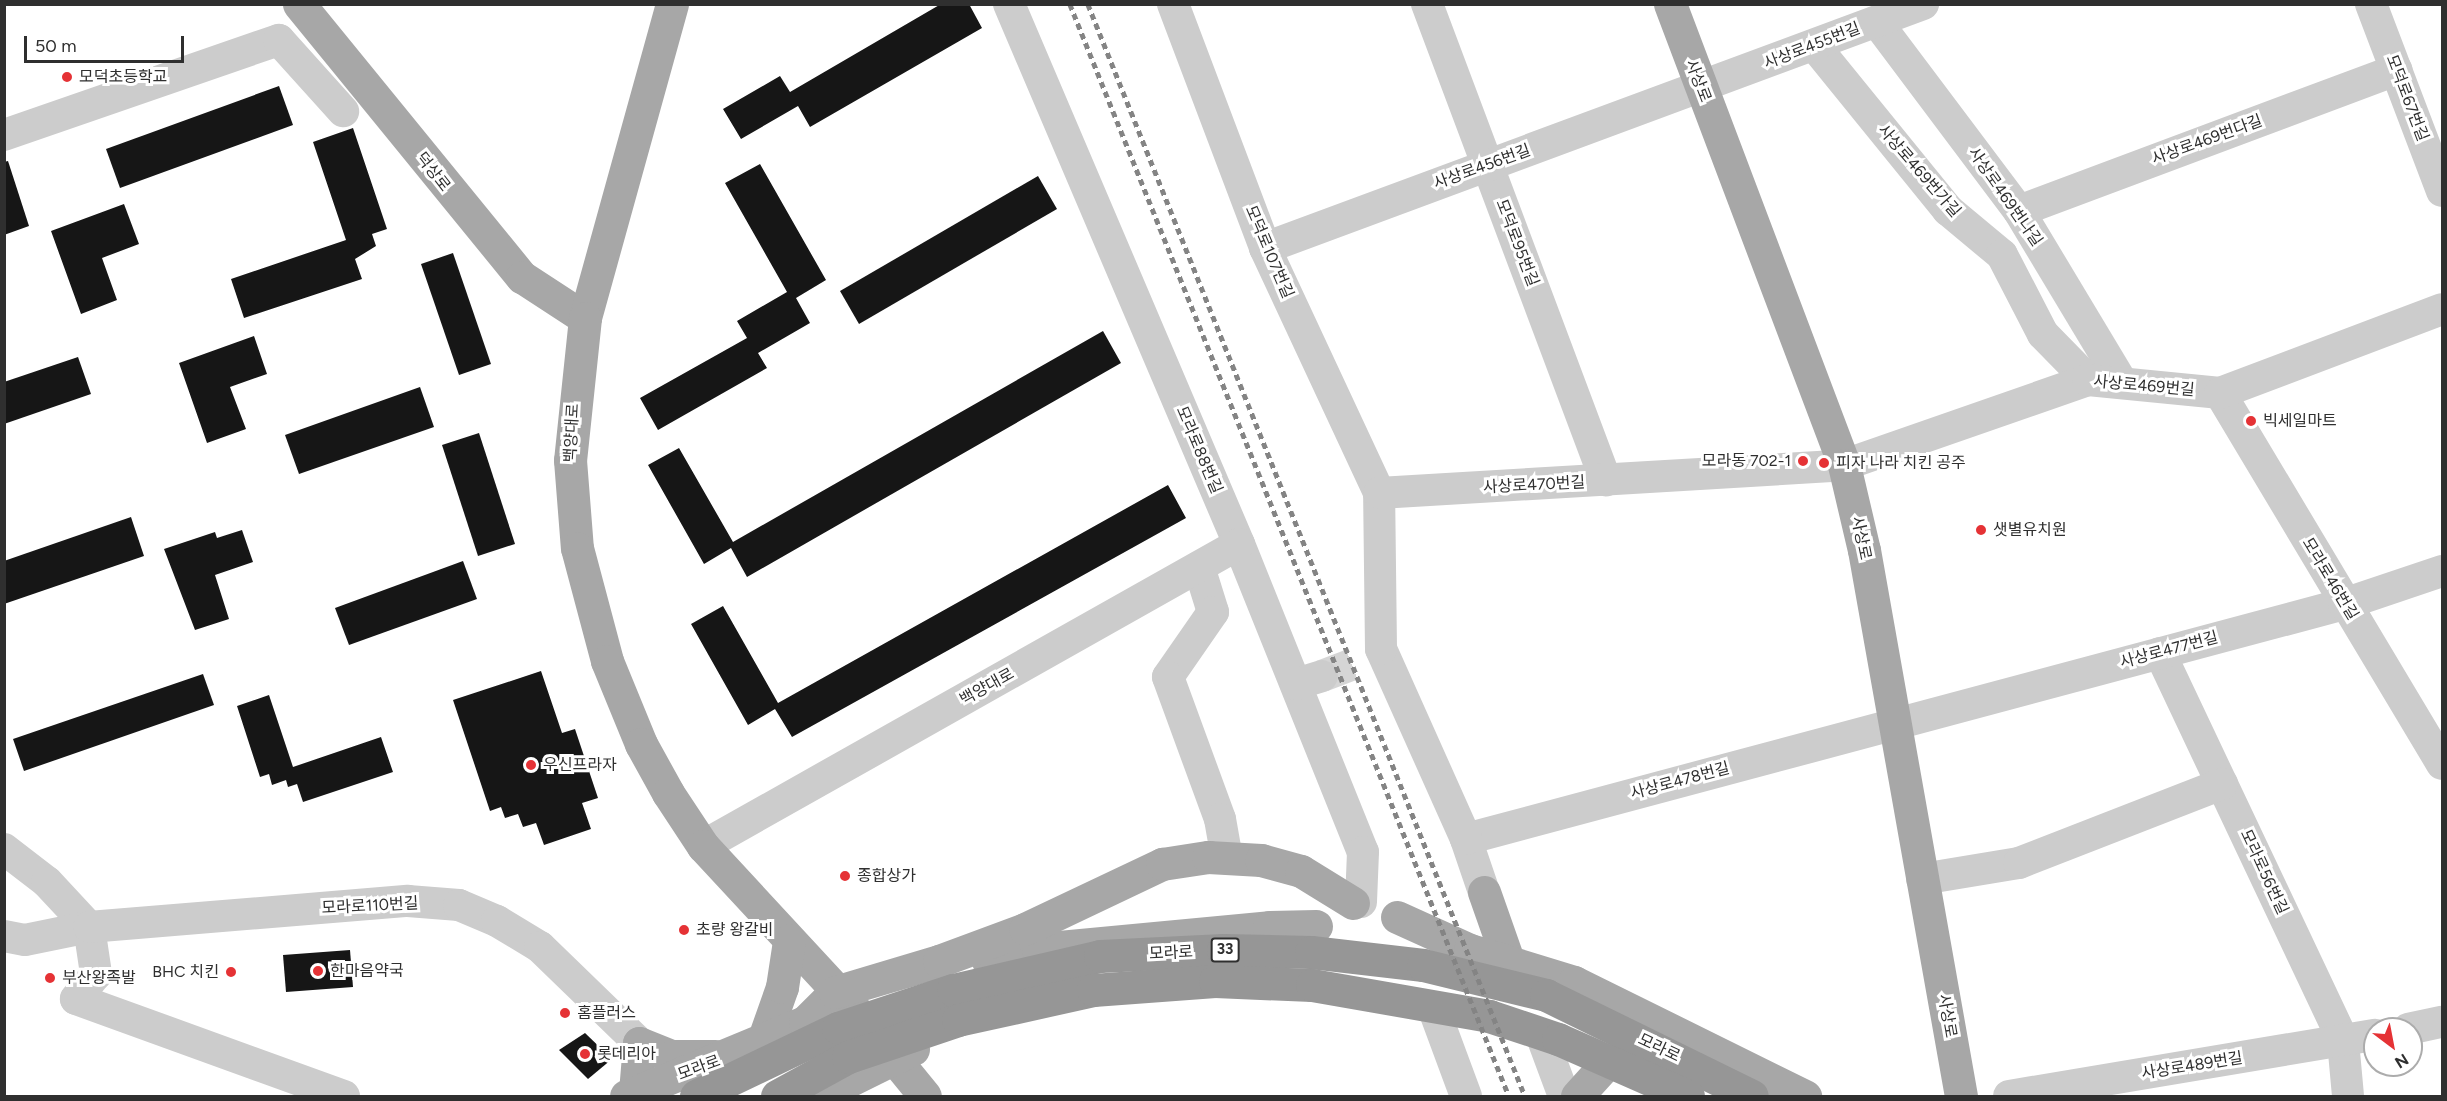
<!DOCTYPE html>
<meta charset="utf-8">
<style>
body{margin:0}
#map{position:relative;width:2447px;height:1101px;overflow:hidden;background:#fff;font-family:Figtree,"Noto Sans KR",sans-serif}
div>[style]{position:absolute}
.building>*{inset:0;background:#161616}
.minor-tunnel>*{height:32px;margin-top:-16px;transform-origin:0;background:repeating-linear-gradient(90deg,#d5d5d5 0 32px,transparent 0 48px)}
.minor>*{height:32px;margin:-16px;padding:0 16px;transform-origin:16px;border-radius:16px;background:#ccc}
.major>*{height:33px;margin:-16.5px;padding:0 16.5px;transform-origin:16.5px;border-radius:16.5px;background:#a7a7a7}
.highway>*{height:33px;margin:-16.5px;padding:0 16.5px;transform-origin:16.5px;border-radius:16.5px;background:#969696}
.rail>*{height:4.5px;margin-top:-2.25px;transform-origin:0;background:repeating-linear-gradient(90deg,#848484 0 6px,transparent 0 10.5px)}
.dots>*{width:16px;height:16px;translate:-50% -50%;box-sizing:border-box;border:3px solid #fff;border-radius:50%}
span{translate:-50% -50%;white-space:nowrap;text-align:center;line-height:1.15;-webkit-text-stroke:6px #fff;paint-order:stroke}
.shield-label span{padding:2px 4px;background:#fff;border:2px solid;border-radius:4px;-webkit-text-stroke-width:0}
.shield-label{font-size:15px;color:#2f2f2f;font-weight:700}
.street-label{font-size:16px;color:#2f2f2f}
.poi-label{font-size:16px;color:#2f2f2f}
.left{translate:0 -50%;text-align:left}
.right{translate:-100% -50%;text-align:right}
.frame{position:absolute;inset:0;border:6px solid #2f2f2f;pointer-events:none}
.north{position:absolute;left:2363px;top:1017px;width:60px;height:60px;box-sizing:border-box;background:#fff;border:2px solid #acacac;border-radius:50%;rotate:148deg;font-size:16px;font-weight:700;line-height:24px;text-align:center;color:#2f2f2f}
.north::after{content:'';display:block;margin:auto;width:21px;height:27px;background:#e53235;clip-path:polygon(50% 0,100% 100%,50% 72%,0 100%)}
.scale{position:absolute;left:24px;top:36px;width:160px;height:27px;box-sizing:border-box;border:3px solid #2f2f2f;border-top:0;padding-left:8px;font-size:18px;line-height:21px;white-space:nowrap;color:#2f2f2f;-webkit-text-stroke:4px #fff;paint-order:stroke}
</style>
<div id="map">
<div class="building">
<i style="clip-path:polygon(941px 4px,969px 4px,982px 28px,810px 127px,798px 106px,741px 139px,723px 109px,780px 76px,790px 92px)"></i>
<i style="clip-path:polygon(279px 86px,293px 125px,120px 188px,106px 149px)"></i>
<i style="clip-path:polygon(353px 128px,387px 229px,372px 234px,376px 246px,355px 259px,362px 279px,244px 318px,231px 279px,346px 240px,313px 142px)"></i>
<i style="clip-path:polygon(8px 161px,29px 226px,4px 235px,4px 162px)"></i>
<i style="clip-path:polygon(760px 164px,826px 280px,796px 298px,810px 323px,758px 353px,767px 368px,658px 430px,640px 398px,747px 338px,737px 321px,787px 292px,725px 183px)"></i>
<i style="clip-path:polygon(1038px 176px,1057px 209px,859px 324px,840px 291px)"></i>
<i style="clip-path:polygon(124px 204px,139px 244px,102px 258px,117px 300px,81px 314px,51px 231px)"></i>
<i style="clip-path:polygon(453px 253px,491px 364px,459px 375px,421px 264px)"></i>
<i style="clip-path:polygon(1103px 331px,1121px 363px,747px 577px,731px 548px,704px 564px,648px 465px,679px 448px,733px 542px)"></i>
<i style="clip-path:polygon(254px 336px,267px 374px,230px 387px,246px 429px,207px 443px,179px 363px)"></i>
<i style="clip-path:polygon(78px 357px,91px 394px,4px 424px,4px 382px)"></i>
<i style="clip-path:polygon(420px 387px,434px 427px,299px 474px,285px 435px)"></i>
<i style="clip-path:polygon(479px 433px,515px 544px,478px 556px,442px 445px)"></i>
<i style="clip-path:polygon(1168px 485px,1186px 518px,792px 737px,775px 709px,748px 725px,691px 624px,723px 606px,778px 703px)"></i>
<i style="clip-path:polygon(131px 517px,144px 556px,4px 604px,4px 561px)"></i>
<i style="clip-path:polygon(242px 530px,253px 562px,215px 575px,229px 619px,195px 630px,164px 549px,215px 532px,217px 538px)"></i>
<i style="clip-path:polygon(463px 561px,477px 599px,349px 645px,335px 608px)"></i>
<i style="clip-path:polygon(541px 671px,562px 733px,575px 729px,598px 798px,582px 803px,591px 829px,544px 845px,536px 823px,523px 827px,518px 814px,505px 818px,501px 807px,490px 811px,453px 700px)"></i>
<i style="clip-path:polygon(203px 674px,214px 705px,24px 771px,13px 739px)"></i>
<i style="clip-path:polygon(269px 695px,293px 767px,381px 737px,393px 772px,303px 802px,297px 784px,288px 787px,286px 780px,272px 785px,269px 774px,260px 777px,237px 706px)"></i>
<i style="clip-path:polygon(350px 950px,353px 987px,286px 992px,283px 955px)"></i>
<i style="clip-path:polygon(585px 1033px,612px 1059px,588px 1079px,559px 1050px)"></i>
</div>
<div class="minor-tunnel">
<i style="left:1322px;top:676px;width:42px;rotate:-21deg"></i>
</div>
<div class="minor">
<i style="left:1009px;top:4px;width:587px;rotate:66.93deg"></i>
<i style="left:1239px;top:544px;width:332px;rotate:68.1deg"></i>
<i style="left:1363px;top:852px;width:50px;rotate:92.3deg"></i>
<i style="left:1173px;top:4px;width:261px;rotate:69.3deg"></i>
<i style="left:1265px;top:248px;width:270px;rotate:65deg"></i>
<i style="left:1427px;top:4px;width:509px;rotate:69.43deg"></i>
<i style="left:2371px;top:4px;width:200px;rotate:69.2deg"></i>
<i style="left:1877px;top:22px;width:236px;rotate:53.1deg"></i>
<i style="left:2019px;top:211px;width:198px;rotate:59deg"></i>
<i style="left:1814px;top:45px;width:213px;rotate:50.9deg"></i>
<i style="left:1948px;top:210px;width:70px;rotate:39.8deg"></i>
<i style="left:2002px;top:255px;width:89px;rotate:62.6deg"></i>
<i style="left:2043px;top:334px;width:64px;rotate:45.6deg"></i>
<i style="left:4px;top:135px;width:291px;rotate:-19.1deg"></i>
<i style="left:279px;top:40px;width:96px;rotate:48deg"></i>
<i style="left:2019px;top:211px;width:403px;rotate:-20.5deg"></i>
<i style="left:1265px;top:248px;width:702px;rotate:-20.35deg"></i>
<i style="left:2220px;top:393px;width:432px;rotate:59.1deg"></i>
<i style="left:1199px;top:567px;width:47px;rotate:72.7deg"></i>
<i style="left:1213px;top:612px;width:79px;rotate:124.7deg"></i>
<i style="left:1168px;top:677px;width:151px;rotate:69.9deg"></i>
<i style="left:1220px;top:819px;width:40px;rotate:80deg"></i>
<i style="left:2160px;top:653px;width:429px;rotate:64.7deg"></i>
<i style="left:2343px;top:1041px;width:55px;rotate:84.8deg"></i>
<i style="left:1296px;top:684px;width:27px;rotate:-17deg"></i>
<i style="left:1466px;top:839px;width:909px;rotate:-14.98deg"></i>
<i style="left:2344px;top:604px;width:103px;rotate:-18.6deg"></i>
<i style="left:703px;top:846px;width:615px;rotate:-29.4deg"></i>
<i style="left:4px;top:849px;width:54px;rotate:37.5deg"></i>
<i style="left:47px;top:882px;width:62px;rotate:47deg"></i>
<i style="left:89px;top:927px;width:48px;rotate:81.5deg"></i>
<i style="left:96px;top:974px;width:32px;rotate:129deg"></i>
<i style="left:76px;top:999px;width:285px;rotate:19.9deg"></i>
<i style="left:1922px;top:879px;width:98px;rotate:-9.4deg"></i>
<i style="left:2019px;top:863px;width:218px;rotate:-21.3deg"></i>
<i style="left:1484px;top:892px;width:56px;rotate:-108.8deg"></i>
<i style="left:1466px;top:839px;width:208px;rotate:-114.1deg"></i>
<i style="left:1381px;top:649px;width:156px;rotate:-90.7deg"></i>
<i style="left:1379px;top:493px;width:466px;rotate:-3.4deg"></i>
<i style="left:1844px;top:465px;width:258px;rotate:-19.2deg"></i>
<i style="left:2088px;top:380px;width:133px;rotate:5.6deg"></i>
<i style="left:2220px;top:393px;width:237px;rotate:-20.7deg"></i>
<i style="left:4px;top:936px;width:21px;rotate:11deg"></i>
<i style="left:25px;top:940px;width:65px;rotate:-11.5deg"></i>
<i style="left:89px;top:927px;width:320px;rotate:-4.7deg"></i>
<i style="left:408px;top:901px;width:51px;rotate:4.5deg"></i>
<i style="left:459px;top:905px;width:41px;rotate:22.8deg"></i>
<i style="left:497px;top:921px;width:50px;rotate:31.2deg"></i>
<i style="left:540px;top:947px;width:138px;rotate:44.1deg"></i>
<i style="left:1433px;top:1007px;width:95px;rotate:69.7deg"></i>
<i style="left:2408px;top:1029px;width:35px;rotate:-12deg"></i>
<i style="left:1542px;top:1037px;width:63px;rotate:69.6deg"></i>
<i style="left:2009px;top:1096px;width:371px;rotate:-9.5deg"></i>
</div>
<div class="major">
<i style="left:299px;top:4px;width:353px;rotate:50.8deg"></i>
<i style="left:522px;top:277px;width:75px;rotate:33.1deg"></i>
<i style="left:672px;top:4px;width:326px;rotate:105.5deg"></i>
<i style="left:585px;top:318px;width:143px;rotate:96deg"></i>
<i style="left:570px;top:460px;width:88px;rotate:85.5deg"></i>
<i style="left:577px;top:548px;width:117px;rotate:75.1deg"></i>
<i style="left:607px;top:661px;width:90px;rotate:67.7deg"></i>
<i style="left:641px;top:744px;width:56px;rotate:61.1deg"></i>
<i style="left:668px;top:793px;width:64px;rotate:56.6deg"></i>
<i style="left:703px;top:846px;width:222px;rotate:47.2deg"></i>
<i style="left:854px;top:1009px;width:112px;rotate:50.8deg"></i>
<i style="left:1670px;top:4px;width:493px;rotate:69.3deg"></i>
<i style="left:1844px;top:465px;width:87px;rotate:76.8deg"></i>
<i style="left:1864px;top:550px;width:555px;rotate:79.93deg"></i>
<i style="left:1484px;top:892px;width:72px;rotate:70.6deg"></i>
<i style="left:1397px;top:917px;width:80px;rotate:24.3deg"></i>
<i style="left:1470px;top:950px;width:109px;rotate:17.1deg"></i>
<i style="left:1574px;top:982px;width:258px;rotate:26.3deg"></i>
<i style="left:988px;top:961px;width:51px;rotate:-13.5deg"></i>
<i style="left:1038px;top:949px;width:232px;rotate:-5.4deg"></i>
<i style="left:1269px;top:927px;width:47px;rotate:-1.2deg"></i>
<i style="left:763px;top:1041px;width:57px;rotate:-70.6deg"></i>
<i style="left:782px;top:987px;width:47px;rotate:-81.3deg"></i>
<i style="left:635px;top:1092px;width:49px;rotate:-85.3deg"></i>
<i style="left:639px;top:1043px;width:35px;rotate:22deg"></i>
<i style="left:672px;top:1056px;width:43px"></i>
<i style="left:626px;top:1096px;width:194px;rotate:-22.5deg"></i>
<i style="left:805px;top:1022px;width:42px;rotate:-45deg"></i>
<i style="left:835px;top:992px;width:109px;rotate:-16.6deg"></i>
<i style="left:939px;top:961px;width:92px;rotate:-20.4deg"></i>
<i style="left:1025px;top:929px;width:152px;rotate:-25.4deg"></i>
<i style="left:1162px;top:864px;width:47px;rotate:-8.7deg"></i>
<i style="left:1208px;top:857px;width:53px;rotate:3.2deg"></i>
<i style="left:1261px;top:860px;width:41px;rotate:15.4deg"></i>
<i style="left:1301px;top:871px;width:61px;rotate:31.6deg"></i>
<i style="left:818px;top:1096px;width:106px;rotate:-26.3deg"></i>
<i style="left:1577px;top:1096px;width:42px;rotate:-47.9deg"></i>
</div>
<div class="highway">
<i style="left:696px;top:1096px;width:157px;rotate:-25.6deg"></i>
<i style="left:838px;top:1028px;width:121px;rotate:-18.3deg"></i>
<i style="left:953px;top:990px;width:151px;rotate:-13deg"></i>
<i style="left:1100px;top:956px;width:123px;rotate:-2.8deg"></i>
<i style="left:1223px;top:950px;width:88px;rotate:1.3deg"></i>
<i style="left:1311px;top:952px;width:113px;rotate:6.6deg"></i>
<i style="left:1423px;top:965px;width:127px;rotate:13.7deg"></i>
<i style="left:1546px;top:995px;width:229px;rotate:26.1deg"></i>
<i style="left:777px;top:1096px;width:81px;rotate:-28.8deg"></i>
<i style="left:848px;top:1057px;width:116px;rotate:-18.6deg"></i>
<i style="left:958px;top:1020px;width:138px;rotate:-12.5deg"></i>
<i style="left:1093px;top:990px;width:122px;rotate:-4.2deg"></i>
<i style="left:1215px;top:981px;width:97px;rotate:2.4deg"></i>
<i style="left:1312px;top:985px;width:180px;rotate:9.9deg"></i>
<i style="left:1489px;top:1016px;width:73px;rotate:18.4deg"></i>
<i style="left:1558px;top:1039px;width:142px;rotate:23.7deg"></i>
</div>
<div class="rail">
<i style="left:1070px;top:4px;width:1177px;rotate:68.1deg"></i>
<i style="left:1088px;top:4px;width:1176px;rotate:68.19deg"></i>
</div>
<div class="dots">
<i style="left:67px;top:77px;background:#e53235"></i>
<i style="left:2251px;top:421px;background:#e53235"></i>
<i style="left:1803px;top:461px;background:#e53235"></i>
<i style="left:1824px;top:463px;background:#e53235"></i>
<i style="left:1981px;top:530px;background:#e53235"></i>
<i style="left:531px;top:765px;background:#e53235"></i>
<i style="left:845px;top:876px;background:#e53235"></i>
<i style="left:684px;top:930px;background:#e53235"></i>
<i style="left:318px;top:971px;background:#e53235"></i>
<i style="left:231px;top:972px;background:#e53235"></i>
<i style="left:50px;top:978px;background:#e53235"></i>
<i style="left:565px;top:1013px;background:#e53235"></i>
<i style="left:585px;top:1054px;background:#e53235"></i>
</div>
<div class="shield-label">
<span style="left:1225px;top:950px">33</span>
</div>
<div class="street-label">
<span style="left:1812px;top:46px;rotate:-21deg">사상로455번길</span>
<span style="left:1698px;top:81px;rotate:69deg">사상로</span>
<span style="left:2407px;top:98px;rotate:69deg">모덕로67번길</span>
<span style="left:2207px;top:140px;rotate:-20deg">사상로469번다길</span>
<span style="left:1482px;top:167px;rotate:-20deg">사상로456번길</span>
<span style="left:1919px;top:171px;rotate:49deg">사상로469번가길</span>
<span style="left:433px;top:172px;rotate:52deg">덕상로</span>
<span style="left:2005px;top:197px;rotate:55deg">사상로469번나길</span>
<span style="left:1517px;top:243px;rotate:69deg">모덕로95번길</span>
<span style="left:1269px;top:252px;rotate:67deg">모덕로107번길</span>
<span style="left:2144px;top:386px;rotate:5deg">사상로469번길</span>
<span style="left:572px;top:433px;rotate:-87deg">백양대로</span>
<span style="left:1199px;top:450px;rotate:67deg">모라로88번길</span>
<span style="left:1534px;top:485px;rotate:-3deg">사상로470번길</span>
<span style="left:1861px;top:538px;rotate:78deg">사상로</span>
<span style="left:2330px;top:579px;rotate:59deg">모라로46번길</span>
<span style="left:2169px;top:650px;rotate:-15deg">사상로477번길</span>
<span style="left:987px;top:687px;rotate:-29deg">백양대로</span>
<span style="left:1680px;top:781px;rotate:-15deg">사상로478번길</span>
<span style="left:2264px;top:872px;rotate:65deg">모라로56번길</span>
<span style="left:370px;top:906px;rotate:-3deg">모라로110번길</span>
<span style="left:1171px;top:953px;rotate:-3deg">모라로</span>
<span style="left:1947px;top:1016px;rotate:80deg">사상로</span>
<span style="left:1659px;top:1048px;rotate:25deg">모라로</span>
<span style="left:2192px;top:1066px;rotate:-9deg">사상로489번길</span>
<span style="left:699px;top:1068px;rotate:-20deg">모라로</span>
</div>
<div class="poi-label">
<span class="left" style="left:79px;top:77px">모덕초등학교</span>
<span class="left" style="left:2263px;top:421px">빅세일마트</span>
<span class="right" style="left:1791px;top:461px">모라동 702-1</span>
<span class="left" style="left:1836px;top:463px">피자 나라 치킨 공주</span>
<span class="left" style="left:1993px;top:530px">샛별유치원</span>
<span class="left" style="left:543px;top:765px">우신프라자</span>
<span class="left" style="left:857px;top:876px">종합상가</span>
<span class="left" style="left:696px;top:930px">초량 왕갈비</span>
<span class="left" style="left:330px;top:971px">한마음약국</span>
<span class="right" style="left:219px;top:972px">BHC 치킨</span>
<span class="left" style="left:62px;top:978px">부산왕족발</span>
<span class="left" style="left:577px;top:1013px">홈플러스</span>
<span class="left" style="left:597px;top:1054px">롯데리아</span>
</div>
<div class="frame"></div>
<div class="north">N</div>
<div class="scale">50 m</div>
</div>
